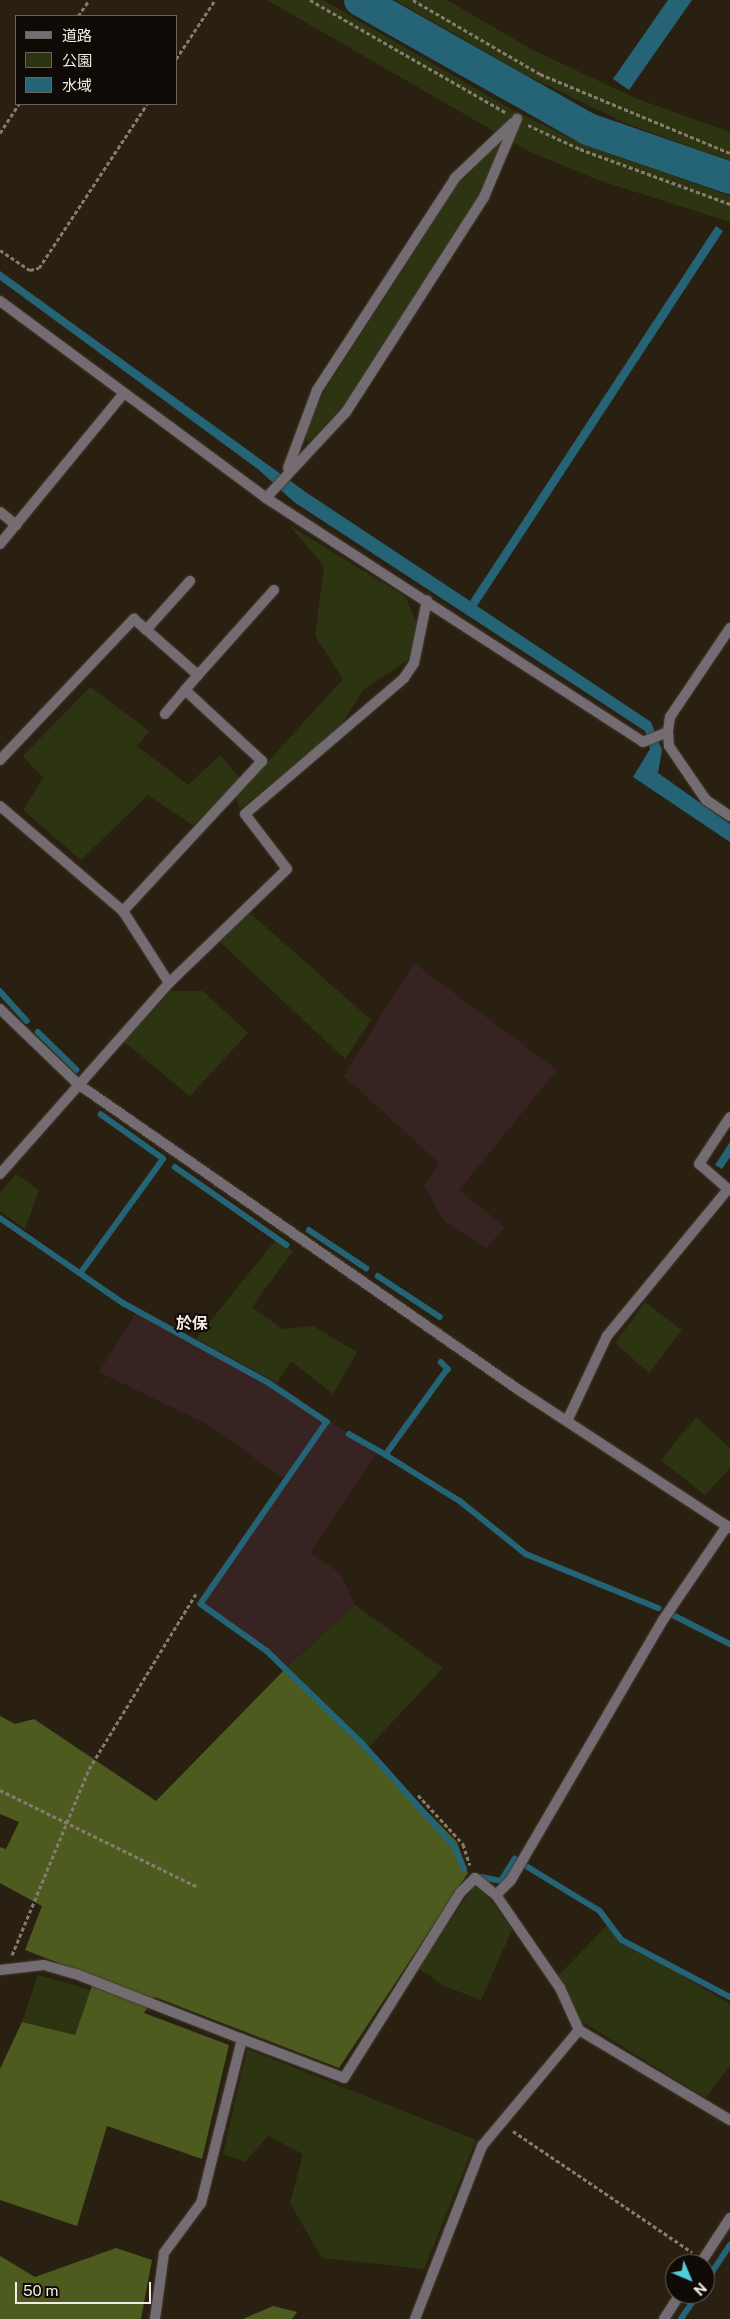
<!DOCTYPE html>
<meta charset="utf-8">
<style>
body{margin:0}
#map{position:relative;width:730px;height:2319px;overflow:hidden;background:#2a2011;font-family:"Public Sans","Noto Sans JP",sans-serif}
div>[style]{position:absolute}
.industrial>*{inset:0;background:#372322}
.green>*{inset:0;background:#2c3412}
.forest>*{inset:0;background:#4d5b1e}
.water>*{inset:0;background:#246476}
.stream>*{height:5.5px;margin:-2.75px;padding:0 2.75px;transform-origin:2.75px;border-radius:2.75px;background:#246476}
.river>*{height:32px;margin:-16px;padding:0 16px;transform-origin:16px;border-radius:16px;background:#246476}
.path>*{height:3px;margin-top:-1.5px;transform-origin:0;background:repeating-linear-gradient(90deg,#857c6f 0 4px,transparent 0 6.5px)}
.roads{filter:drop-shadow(0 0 1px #463c2e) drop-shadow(0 0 1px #463c2e)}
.street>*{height:10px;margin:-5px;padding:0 5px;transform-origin:5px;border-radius:5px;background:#746c73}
span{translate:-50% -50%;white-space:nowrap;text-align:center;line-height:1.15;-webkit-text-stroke:4px #0f0a05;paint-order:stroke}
.neighbourhood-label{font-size:16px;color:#f2ebe1;font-weight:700}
.legend{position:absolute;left:15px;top:15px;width:162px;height:90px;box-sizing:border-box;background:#0f0a05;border:1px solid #6a645d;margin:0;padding:6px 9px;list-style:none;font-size:15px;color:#f2ebe1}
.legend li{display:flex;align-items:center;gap:10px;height:25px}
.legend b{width:25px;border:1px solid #6a645d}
.north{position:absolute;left:665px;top:2254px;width:50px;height:50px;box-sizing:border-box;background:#0f0a05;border:1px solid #6a645d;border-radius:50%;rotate:135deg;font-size:14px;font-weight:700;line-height:20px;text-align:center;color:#f2ebe1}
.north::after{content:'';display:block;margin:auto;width:18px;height:22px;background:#53cbdb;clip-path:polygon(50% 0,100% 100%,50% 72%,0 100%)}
.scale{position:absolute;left:15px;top:2282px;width:136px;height:22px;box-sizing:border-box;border:2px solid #f2ebe1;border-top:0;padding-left:6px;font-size:15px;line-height:18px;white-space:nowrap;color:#f2ebe1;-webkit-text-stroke:4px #0f0a05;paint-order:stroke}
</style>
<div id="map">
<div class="industrial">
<i style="clip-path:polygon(414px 963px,557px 1070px,459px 1190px,505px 1227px,486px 1248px,444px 1221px,424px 1185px,439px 1163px,344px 1076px)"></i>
<i style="clip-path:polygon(136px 1313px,277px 1383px,376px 1454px,310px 1553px,341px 1574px,355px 1605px,286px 1668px,196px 1603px,284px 1479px,209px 1425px,99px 1372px)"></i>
</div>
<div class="green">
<i style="clip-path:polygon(267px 0,323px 0,511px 109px,576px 141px,730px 196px,730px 222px,598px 180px,528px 151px)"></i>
<i style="clip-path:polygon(395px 0,447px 0,533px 50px,635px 98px,730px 132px,730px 161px,625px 123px,526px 75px)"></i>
<i style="clip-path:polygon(498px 143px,502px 144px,479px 196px,341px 409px,308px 442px,305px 435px,322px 395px,457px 185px)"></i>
<i style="clip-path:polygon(289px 525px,406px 597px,417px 624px,408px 660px,363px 690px,340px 727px,240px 809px,236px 797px,343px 679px,315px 636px,324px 566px)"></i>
<i style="clip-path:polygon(90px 687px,149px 731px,137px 746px,188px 785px,220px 755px,240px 778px,193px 825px,148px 795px,81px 860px,23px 810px,43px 778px,23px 756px)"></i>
<i style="clip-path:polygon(250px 913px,371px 1020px,345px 1059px,220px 942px)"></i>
<i style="clip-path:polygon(171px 991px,203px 991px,248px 1033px,190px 1096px,124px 1042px)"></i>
<i style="clip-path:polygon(16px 1174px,39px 1190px,25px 1229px,0 1211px,0 1193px)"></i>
<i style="clip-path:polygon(276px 1240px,293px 1251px,252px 1307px,282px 1329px,313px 1326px,357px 1352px,333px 1394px,291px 1361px,277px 1383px,196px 1339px)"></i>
<i style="clip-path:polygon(645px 1302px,682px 1330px,649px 1373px,615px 1343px)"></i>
<i style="clip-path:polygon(696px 1417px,730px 1448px,730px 1468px,705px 1495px,661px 1460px)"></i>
<i style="clip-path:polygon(355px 1605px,443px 1668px,369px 1747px,286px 1668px)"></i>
<i style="clip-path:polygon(474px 1886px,486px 1893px,512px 1930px,481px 2000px,444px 1986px,418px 1968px)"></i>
<i style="clip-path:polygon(609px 1923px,622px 1940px,730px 2004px,730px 2065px,706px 2098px,581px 2021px,557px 1977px)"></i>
<i style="clip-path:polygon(38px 1975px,91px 1990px,75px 2035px,22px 2022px)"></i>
<i style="clip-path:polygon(247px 2049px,476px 2140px,424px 2269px,322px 2258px,290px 2203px,303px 2154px,268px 2136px,245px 2162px,223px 2154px)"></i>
</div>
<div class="forest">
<i style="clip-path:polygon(286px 1668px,457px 1842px,468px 1873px,339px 2068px,155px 1997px,144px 2013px,229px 2045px,202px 2159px,107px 2126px,77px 2226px,0 2200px,0 2069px,22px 2022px,75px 2035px,95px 1977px,25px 1950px,42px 1906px,0 1883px,0 1847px,6px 1849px,19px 1822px,0 1814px,0 1716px,15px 1724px,34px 1719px,156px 1801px)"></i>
<i style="clip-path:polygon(116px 2248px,152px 2260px,141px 2319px,0 2319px,0 2256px,35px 2277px)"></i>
<i style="clip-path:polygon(273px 2306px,297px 2312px,292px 2319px,243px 2319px)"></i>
</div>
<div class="water">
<i style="clip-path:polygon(668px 0,692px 0,629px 90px,613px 79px)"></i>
<i style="clip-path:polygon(716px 226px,723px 231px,477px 606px,651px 722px,662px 750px,658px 773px,730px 824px,730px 842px,633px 777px,650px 749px,645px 731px,294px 502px,259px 470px,0 280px,0 271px,307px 493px,470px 601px)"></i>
<i style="clip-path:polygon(730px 1142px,730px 1157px,722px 1169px,715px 1165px)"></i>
</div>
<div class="stream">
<i style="left:0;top:991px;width:40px;rotate:48deg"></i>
<i style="left:38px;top:1032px;width:54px;rotate:44.3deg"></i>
<i style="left:175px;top:1167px;width:136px;rotate:34.9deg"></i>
<i style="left:0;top:1218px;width:150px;rotate:34.6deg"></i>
<i style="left:123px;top:1303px;width:166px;rotate:28.7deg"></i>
<i style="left:269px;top:1383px;width:70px;rotate:33.9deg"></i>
<i style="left:327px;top:1422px;width:221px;rotate:124.7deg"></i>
<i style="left:201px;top:1604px;width:81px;rotate:35.5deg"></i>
<i style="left:267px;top:1651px;width:132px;rotate:44.1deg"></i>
<i style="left:362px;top:1743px;width:140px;rotate:48.2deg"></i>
<i style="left:455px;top:1847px;width:23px;rotate:67deg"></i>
<i style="left:309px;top:1230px;width:69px;rotate:33.7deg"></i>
<i style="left:82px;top:1271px;width:138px;rotate:-54.1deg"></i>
<i style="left:163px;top:1159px;width:76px;rotate:-144.6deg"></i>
<i style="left:378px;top:1276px;width:74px;rotate:33.5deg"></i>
<i style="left:441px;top:1362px;width:10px;rotate:45deg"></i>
<i style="left:448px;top:1369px;width:106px;rotate:125.8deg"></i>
<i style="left:386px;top:1455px;width:87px;rotate:31.9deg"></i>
<i style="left:460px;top:1501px;width:85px;rotate:38.8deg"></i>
<i style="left:526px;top:1554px;width:143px;rotate:22.2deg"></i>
<i style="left:349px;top:1434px;width:43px;rotate:29.6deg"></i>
<i style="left:675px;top:1616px;width:62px;rotate:27deg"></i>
<i style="left:528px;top:1867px;width:84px;rotate:31.4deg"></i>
<i style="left:600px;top:1911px;width:36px;rotate:53deg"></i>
<i style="left:622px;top:1940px;width:122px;rotate:27.8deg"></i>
<i style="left:481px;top:1877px;width:20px;rotate:11deg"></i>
<i style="left:501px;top:1881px;width:26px;rotate:-58deg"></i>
<i style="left:705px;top:2283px;width:45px;rotate:-56.7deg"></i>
<i style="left:681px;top:2319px;width:30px;rotate:-56deg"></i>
</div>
<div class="river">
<i style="left:360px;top:0;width:262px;rotate:29.5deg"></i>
<i style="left:588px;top:129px;width:150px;rotate:19deg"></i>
</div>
<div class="path">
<i style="left:310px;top:0;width:225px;rotate:29.9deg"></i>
<i style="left:413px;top:0;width:147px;rotate:30.2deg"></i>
<i style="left:540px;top:74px;width:206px;rotate:22.6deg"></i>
<i style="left:78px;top:16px;width:19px;rotate:-55deg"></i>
<i style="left:176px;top:59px;width:71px;rotate:-56.5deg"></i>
<i style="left:528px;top:125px;width:57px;rotate:24.8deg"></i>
<i style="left:580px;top:149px;width:160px;rotate:20.1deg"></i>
<i style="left:0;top:133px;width:35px;rotate:-57deg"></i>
<i style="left:0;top:250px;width:36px;rotate:34deg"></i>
<i style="left:30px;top:270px;width:9px;rotate:-13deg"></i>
<i style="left:39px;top:268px;width:196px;rotate:-56.6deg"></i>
<i style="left:0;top:1790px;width:220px;rotate:26.1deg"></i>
<i style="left:418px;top:1795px;width:67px;rotate:47.4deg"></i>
<i style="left:463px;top:1844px;width:22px;rotate:72deg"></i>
<i style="left:12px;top:1955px;width:201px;rotate:-67.5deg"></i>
<i style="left:89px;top:1769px;width:205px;rotate:-58.6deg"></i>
<i style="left:513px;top:2131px;width:216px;rotate:34.1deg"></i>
</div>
<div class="roads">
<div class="street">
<i style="left:0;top:301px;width:331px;rotate:36.5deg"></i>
<i style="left:266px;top:498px;width:449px;rotate:32.9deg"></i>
<i style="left:643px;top:742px;width:27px;rotate:-22deg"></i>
<i style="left:288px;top:468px;width:83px;rotate:-69.6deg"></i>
<i style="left:317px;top:390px;width:253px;rotate:-56.9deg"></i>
<i style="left:455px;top:178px;width:80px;rotate:-43.5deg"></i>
<i style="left:266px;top:498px;width:117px;rotate:-47.1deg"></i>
<i style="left:346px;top:412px;width:255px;rotate:-57.3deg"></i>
<i style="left:484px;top:197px;width:85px;rotate:-67.1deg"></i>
<i style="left:0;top:512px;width:21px;rotate:39deg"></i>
<i style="left:0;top:544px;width:194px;rotate:-50.6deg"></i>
<i style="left:730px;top:628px;width:107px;rotate:124deg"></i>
<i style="left:670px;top:717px;width:15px;rotate:98deg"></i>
<i style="left:668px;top:732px;width:14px;rotate:86deg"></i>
<i style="left:669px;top:746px;width:65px;rotate:55.6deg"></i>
<i style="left:706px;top:800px;width:29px;rotate:34deg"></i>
<i style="left:146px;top:630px;width:66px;rotate:-48.1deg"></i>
<i style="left:198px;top:675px;width:114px;rotate:-48.2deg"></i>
<i style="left:165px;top:714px;width:31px;rotate:-50deg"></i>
<i style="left:0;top:760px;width:195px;rotate:-46.5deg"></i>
<i style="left:134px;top:619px;width:85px;rotate:41.2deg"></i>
<i style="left:198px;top:675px;width:20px;rotate:131deg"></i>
<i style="left:185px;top:690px;width:105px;rotate:42.7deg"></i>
<i style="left:262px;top:761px;width:205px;rotate:132.8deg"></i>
<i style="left:0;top:806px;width:162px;rotate:40.5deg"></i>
<i style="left:123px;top:911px;width:85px;rotate:57.4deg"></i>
<i style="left:169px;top:983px;width:255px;rotate:131.5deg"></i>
<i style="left:169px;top:983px;width:164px;rotate:-44deg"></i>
<i style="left:287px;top:869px;width:69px;rotate:-127.4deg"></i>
<i style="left:245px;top:814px;width:209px;rotate:-40.5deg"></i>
<i style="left:404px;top:678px;width:18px;rotate:-56deg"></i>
<i style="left:414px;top:663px;width:64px;rotate:-78.3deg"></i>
<i style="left:0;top:1009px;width:108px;rotate:43.9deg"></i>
<i style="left:78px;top:1084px;width:537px;rotate:34.76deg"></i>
<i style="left:519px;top:1390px;width:252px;rotate:33.2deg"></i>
<i style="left:567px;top:1421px;width:94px;rotate:-64.8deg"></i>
<i style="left:607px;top:1336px;width:190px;rotate:-50.5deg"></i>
<i style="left:728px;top:1189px;width:38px;rotate:-139deg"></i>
<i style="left:699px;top:1164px;width:56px;rotate:-56.6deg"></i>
<i style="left:496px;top:1895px;width:113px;rotate:55.5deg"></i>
<i style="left:560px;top:1988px;width:46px;rotate:65.7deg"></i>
<i style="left:0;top:1970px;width:44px;rotate:-6.5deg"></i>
<i style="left:44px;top:1965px;width:33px;rotate:16deg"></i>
<i style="left:76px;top:1974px;width:178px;rotate:21.4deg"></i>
<i style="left:242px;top:2039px;width:169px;rotate:104deg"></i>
<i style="left:201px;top:2203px;width:62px;rotate:126.5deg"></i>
<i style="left:164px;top:2253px;width:67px;rotate:97.8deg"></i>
<i style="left:242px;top:2039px;width:109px;rotate:20.9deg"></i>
<i style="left:344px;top:2078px;width:218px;rotate:-57.9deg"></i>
<i style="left:460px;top:1893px;width:21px;rotate:-45deg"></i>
<i style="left:475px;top:1878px;width:27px;rotate:39deg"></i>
<i style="left:496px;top:1895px;width:21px;rotate:-45deg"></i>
<i style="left:511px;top:1880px;width:301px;rotate:-59.7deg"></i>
<i style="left:663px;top:1620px;width:114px;rotate:-55.8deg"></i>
<i style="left:700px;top:2264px;width:55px;rotate:-56.9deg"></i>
<i style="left:415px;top:2319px;width:186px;rotate:-68.8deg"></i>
<i style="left:482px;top:2146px;width:151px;rotate:-50.1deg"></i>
<i style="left:579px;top:2030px;width:176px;rotate:30.8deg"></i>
<i style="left:664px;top:2319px;width:30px;rotate:-57deg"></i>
</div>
</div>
<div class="neighbourhood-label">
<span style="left:192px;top:1324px">於保</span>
</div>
<ul class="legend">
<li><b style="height:6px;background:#746c73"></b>道路</li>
<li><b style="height:14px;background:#2c3412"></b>公園</li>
<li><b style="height:14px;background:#246476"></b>水域</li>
</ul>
<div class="north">N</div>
<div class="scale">50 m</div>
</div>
